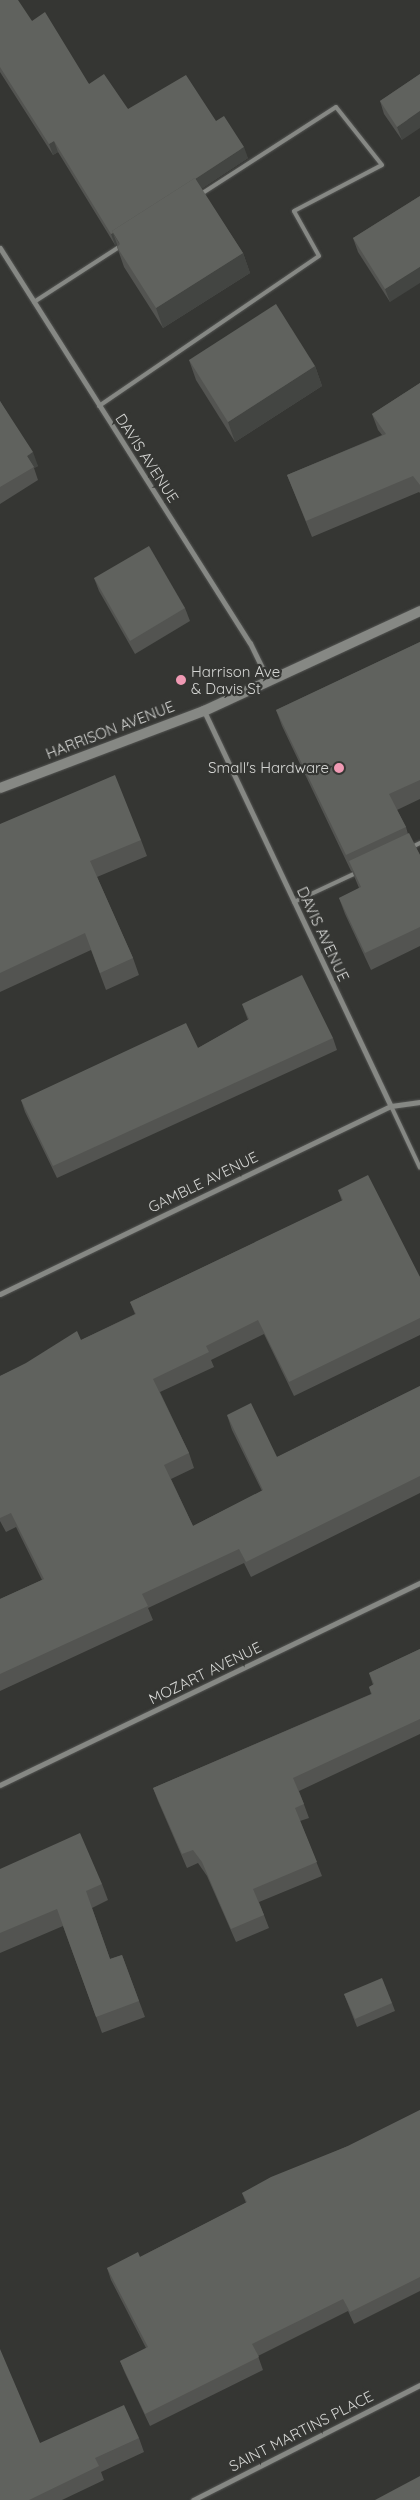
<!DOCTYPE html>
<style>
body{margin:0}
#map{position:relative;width:420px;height:2500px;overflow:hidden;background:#353633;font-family:Quicksand,sans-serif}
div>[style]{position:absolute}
.roads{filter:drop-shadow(0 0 1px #535452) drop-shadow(0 0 1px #535452)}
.lane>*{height:4px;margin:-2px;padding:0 2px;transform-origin:2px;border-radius:2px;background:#868884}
.street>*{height:5px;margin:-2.5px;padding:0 2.5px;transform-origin:2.5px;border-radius:2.5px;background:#868884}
.secondary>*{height:10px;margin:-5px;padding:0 5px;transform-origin:5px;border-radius:5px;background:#868884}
.wall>*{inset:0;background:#535451}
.shaded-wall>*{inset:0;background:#434542}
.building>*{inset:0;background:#60625e}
.dots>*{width:14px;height:14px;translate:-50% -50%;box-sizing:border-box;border:2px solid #353633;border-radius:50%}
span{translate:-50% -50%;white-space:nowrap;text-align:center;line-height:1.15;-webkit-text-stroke:4.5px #353633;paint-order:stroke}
.street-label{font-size:15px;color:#d4d5d3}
.poi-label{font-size:15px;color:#d4d5d3}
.left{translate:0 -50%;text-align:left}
.right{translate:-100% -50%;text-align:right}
</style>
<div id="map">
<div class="roads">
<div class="lane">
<i style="left:34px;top:302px;width:105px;rotate:-32.9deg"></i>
<i style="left:99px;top:406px;width:266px;rotate:-34.3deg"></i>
<i style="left:319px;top:256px;width:51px;rotate:-119.1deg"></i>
<i style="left:294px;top:211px;width:99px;rotate:-27.6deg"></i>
<i style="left:382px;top:165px;width:74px;rotate:-128.4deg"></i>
<i style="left:336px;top:107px;width:161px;rotate:147.2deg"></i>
<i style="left:412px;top:847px;width:9px;rotate:-27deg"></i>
<i style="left:294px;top:902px;width:71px;rotate:-25.1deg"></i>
<i style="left:391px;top:1106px;width:68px;rotate:64.9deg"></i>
</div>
<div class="street">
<i style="left:0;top:248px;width:467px;rotate:57.7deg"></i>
<i style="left:250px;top:643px;width:43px;rotate:64deg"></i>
<i style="left:204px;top:711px;width:437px;rotate:64.7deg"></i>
<i style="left:0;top:1294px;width:434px;rotate:-25.7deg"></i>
<i style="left:391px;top:1106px;width:29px;rotate:-8deg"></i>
<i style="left:0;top:1785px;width:466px;rotate:-25.7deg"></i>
<i style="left:193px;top:2500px;width:254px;rotate:-26.9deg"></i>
</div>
<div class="secondary">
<i style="left:0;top:788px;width:218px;rotate:-20.7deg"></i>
<i style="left:204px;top:711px;width:238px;rotate:-24.8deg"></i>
</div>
</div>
<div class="wall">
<i style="clip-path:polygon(0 0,32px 21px,89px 84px,128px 109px,216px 121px,248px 158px,201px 189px,243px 253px,250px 273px,163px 328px,124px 267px,117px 247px,117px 244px,115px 245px,58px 152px,53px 155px,0 72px)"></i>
<i style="clip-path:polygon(420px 74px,402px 140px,384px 114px,380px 101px)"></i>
<i style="clip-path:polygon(420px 196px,390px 302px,358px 252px,353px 238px)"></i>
<i style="clip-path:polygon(189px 360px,315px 366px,322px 386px,235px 442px,196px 380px)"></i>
<i style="clip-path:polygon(420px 383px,420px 493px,419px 492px,312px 537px,287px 475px,382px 435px,378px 430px,372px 414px)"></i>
<i style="clip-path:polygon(0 401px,38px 466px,34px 468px,38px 480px,0 504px)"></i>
<i style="clip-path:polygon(94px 578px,185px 608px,190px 621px,135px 654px,99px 591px)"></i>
<i style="clip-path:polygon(420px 642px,420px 799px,397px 810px,406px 827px,408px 834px,420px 855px,420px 946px,371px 970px,345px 914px,339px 898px,359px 888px,352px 871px,351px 871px,282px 726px,276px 710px)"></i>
<i style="clip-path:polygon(0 824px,141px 840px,147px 856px,97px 877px,133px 958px,139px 975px,106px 990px,91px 950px,0 992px)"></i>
<i style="clip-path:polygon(242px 1004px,333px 1038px,337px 1050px,57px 1178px,25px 1112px,21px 1100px,198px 1048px,248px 1020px)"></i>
<i style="clip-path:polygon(338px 1190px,420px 1277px,420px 1335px,294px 1396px,264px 1334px,211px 1360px,214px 1367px,160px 1392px,189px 1453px,194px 1468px,171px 1479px,193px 1526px,262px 1491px,232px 1430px,227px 1415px,277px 1457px,420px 1386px,420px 1493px,251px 1577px,244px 1563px,148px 1608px,153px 1620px,0 1691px,0 1599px,42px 1580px,16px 1527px,6px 1532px,0 1521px,0 1376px,81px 1340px,135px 1314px,130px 1302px,342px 1201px)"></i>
<i style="clip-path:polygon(420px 1649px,420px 1734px,299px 1791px,309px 1818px,300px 1821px,322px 1876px,259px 1902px,269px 1928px,236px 1942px,207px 1876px,198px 1863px,187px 1868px,158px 1801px,153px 1788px,371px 1694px,369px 1687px,373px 1685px,369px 1673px)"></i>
<i style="clip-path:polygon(0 1869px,102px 1884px,108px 1900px,92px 1908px,110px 1959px,122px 1955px,145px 2017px,102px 2033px,63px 1926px,0 1953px)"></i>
<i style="clip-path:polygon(344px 1994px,392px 2003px,395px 2011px,357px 2027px)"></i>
<i style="clip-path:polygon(420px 2110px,420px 2291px,354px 2324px,348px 2311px,258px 2356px,263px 2370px,150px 2426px,125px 2373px,120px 2361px,146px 2348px,111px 2280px,107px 2268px,140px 2257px,246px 2203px,242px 2193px,348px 2146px)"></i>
<i style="clip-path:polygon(139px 2438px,144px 2452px,101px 2472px,104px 2480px,62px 2500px,0 2500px,40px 2443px)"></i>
</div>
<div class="shaded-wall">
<i style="clip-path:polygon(420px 111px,420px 128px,402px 140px,397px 127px)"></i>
<i style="clip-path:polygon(54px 141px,58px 152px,53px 155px,49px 144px)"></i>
<i style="clip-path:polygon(244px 147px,248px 158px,119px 243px,113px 233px)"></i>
<i style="clip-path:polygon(113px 233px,117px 244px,115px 245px,111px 234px)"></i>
<i style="clip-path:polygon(243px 253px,250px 273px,163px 328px,156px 308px)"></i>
<i style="clip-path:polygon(420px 267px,420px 283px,390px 302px,385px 289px)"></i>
<i style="clip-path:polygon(315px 366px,322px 386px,235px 442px,228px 422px)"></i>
<i style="clip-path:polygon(33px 452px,38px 466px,34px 468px,27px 456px)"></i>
</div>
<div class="building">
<i style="clip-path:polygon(0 0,18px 0,32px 21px,45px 12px,89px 84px,104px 74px,128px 109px,186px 75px,216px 121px,224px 116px,244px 147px,195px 179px,195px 178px,112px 231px,113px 233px,111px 234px,54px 141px,49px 144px,0 67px)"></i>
<i style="clip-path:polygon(420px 74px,420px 111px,397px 127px,380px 101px)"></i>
<i style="clip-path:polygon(195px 178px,243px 253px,156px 308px,117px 247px,120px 244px,112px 231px)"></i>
<i style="clip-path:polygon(420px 196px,420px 267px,385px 289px,353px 238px)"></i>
<i style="clip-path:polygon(276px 304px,315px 366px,228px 422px,189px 360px)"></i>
<i style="clip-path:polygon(420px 383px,420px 485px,413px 476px,306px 521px,287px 475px,386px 434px,372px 414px)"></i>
<i style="clip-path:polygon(0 401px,33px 452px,27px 456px,34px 467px,0 487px)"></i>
<i style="clip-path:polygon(149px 546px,185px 608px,130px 641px,94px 578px)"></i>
<i style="clip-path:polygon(420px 642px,420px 780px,389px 794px,406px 827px,346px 855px,276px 710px)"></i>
<i style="clip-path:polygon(115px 775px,141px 840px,90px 861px,133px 958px,100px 973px,85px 933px,0 973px,0 824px)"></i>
<i style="clip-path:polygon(409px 833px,420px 855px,420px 927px,365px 953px,339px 898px,361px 887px,349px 861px)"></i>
<i style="clip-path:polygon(302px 975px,333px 1038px,53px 1166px,21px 1100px,186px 1023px,198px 1048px,249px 1019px,242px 1004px)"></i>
<i style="clip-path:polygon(368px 1175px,420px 1277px,420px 1318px,289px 1382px,258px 1320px,206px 1346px,209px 1352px,153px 1379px,189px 1453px,164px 1465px,193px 1526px,263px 1490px,227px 1415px,251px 1403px,277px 1457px,420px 1386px,420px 1476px,246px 1562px,239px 1549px,142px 1594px,148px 1606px,0 1674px,0 1599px,44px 1579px,11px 1513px,0 1518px,0 1376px,26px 1363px,77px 1331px,81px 1340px,136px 1314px,130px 1302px,343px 1200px,338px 1190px)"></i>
<i style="clip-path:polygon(420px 1649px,420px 1719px,293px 1778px,304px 1804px,295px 1808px,317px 1862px,253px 1889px,264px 1915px,231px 1929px,202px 1862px,193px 1850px,182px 1854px,153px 1788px,372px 1694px,369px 1687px,374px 1684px,369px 1673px)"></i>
<i style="clip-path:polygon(80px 1833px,102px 1884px,86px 1891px,110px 1959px,122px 1955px,139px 2001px,96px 2017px,57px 1909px,0 1933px,0 1869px)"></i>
<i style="clip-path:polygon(382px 1978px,392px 2003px,355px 2019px,344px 1994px)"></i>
<i style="clip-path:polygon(420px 2110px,420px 2277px,350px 2312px,343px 2299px,252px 2344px,259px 2357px,145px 2414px,120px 2361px,148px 2347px,107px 2268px,138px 2252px,140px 2257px,247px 2202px,242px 2193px,271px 2177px,348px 2146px)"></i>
<i style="clip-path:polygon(0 2349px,40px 2443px,124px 2405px,139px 2438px,95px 2458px,99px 2466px,29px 2500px,0 2500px)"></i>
<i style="clip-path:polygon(420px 2476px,420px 2500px,375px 2500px)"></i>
</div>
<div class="dots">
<i style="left:181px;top:680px;background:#f09ab4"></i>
<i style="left:339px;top:768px;background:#f09ab4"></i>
</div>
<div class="street-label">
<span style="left:147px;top:458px;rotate:57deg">DAVIS AVENUE</span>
<span style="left:110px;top:730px;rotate:-21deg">HARRISON AVENUE</span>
<span style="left:323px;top:934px;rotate:65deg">DAVIS AVENUE</span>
<span style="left:203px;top:1182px;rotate:-26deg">GAMBLE AVENUE</span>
<span style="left:205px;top:1673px;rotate:-26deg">MOZART AVENUE</span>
<span style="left:301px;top:2431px;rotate:-27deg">SAINT MARTINS PLACE</span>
</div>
<div class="poi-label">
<span class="left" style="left:191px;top:680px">Harrison Ave<br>&amp; Davis St</span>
<span class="right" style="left:329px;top:768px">Small's Hardware</span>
</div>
</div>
